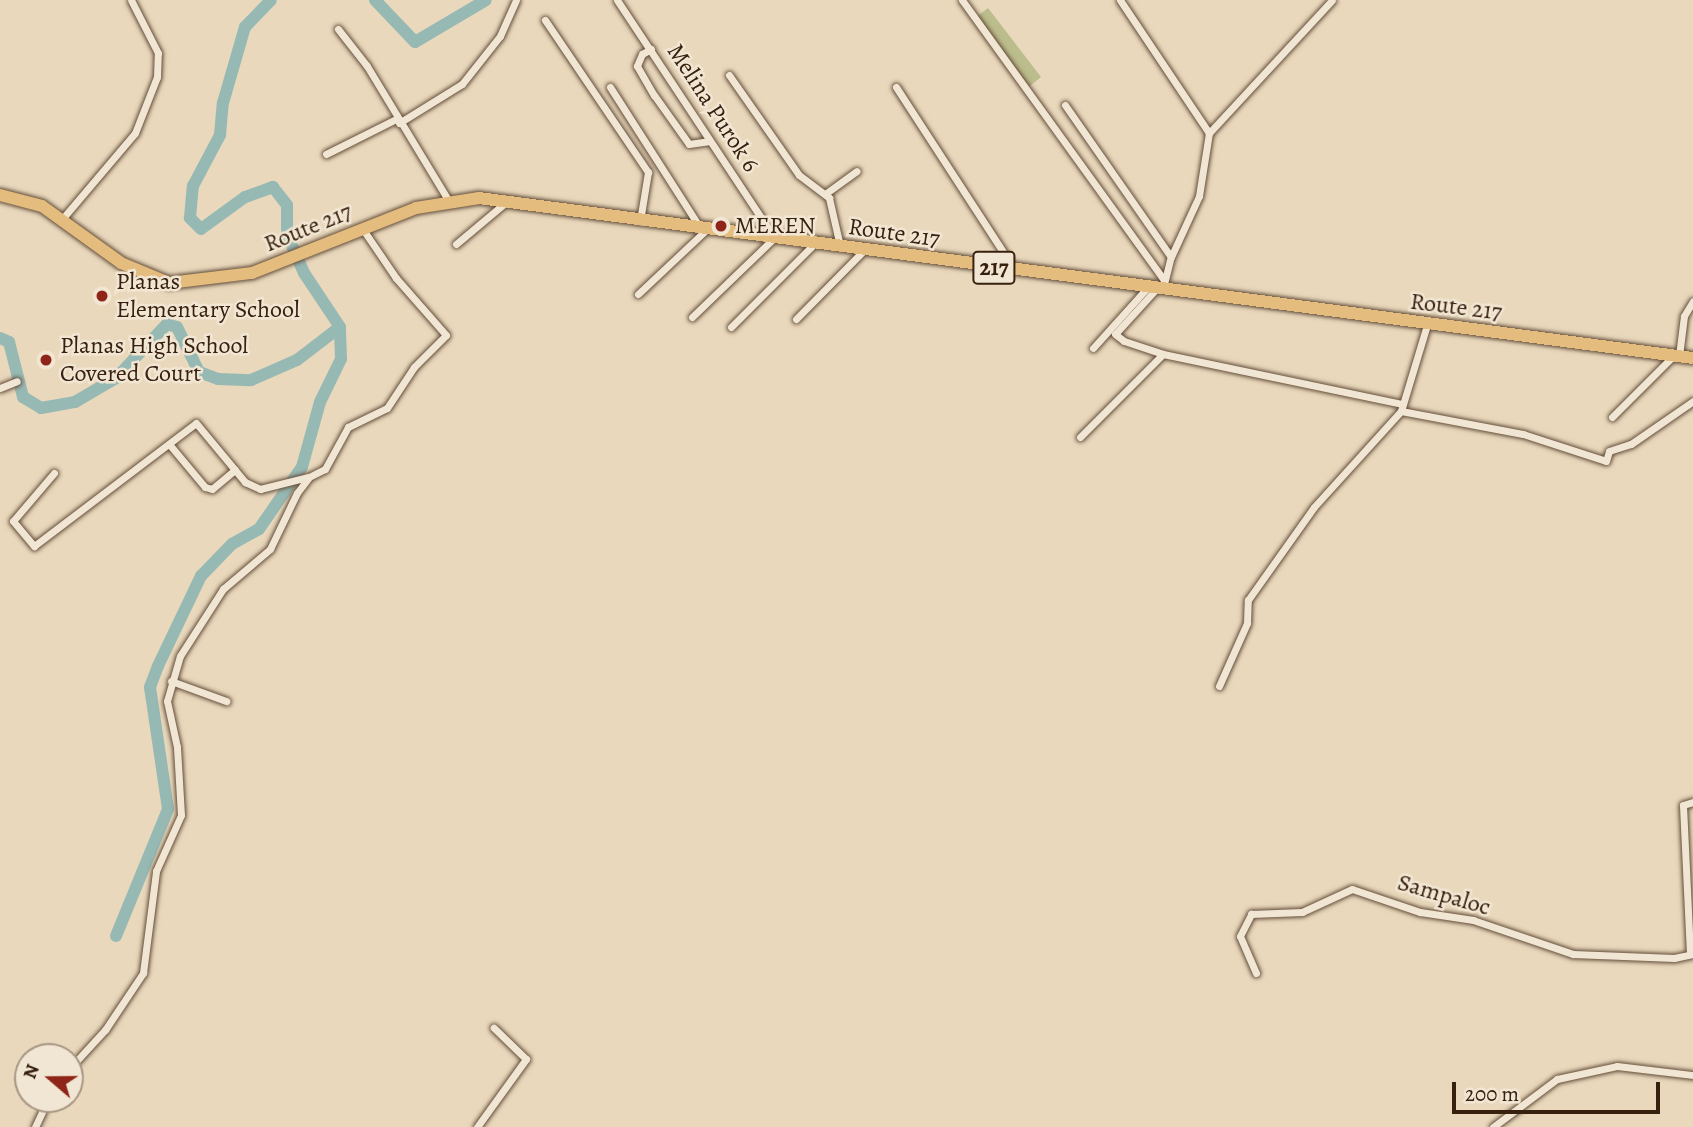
<!DOCTYPE html>
<style>
body{margin:0}
#map{position:relative;width:1693px;height:1127px;overflow:hidden;background:#e9d8bc;font-family:Alegreya,serif}
div>[style]{position:absolute}
.green>*{inset:0;background:#bcbd8d}
.river>*{height:12px;margin:-6px;padding:0 6px;transform-origin:6px;border-radius:6px;background:#97b9b4}
.roads{filter:drop-shadow(0 0 2px #644e3a) drop-shadow(0 0 2px #644e3a)}
.minor>*{height:7px;margin:-3.5px;padding:0 3.5px;transform-origin:3.5px;border-radius:3.5px;background:#f1e6d3}
.primary>*{height:12px;margin:-6px;padding:0 6px;transform-origin:6px;border-radius:6px;background:#e4bc7e}
.dots>*{width:19px;height:19px;translate:-50% -50%;box-sizing:border-box;border:4px solid #f1e6d3;border-radius:50%}
span{translate:-50% -50%;white-space:nowrap;text-align:center;line-height:1.15;-webkit-text-stroke:5px #f1e6d3;paint-order:stroke}
.shield-label span{padding:2px 5px;background:#f1e6d3;border:2px solid;border-radius:5px;-webkit-text-stroke-width:0}
.shield-label{font-size:23px;color:#37200e;font-weight:700}
.street-label{font-size:24px;color:#37200e}
.poi-label{font-size:24px;color:#37200e}
.left{translate:0 -50%;text-align:left}
.north{position:absolute;left:14px;top:1043px;width:70px;height:70px;box-sizing:border-box;background:#f1e6d3;border:2px solid #a79784;border-radius:50%;rotate:290deg;font-size:19px;font-weight:700;line-height:28px;text-align:center;color:#37200e}
.north::after{content:'';display:block;margin:auto;width:24px;height:32px;background:#8f2418;clip-path:polygon(50% 0,100% 100%,50% 72%,0 100%)}
.scale{position:absolute;left:1452px;top:1082px;width:208px;height:32px;box-sizing:border-box;border:4px solid #37200e;border-top:0;padding-left:9px;font-size:21px;line-height:24px;white-space:nowrap;color:#37200e;-webkit-text-stroke:5px #f1e6d3;paint-order:stroke}
</style>
<div id="map">
<div class="green">
<i style="clip-path:polygon(988px 8px,1041px 77px,1025px 90px,972px 20px)"></i>
</div>
<div class="river">
<i style="left:375px;top:0;width:58px;rotate:46.4deg"></i>
<i style="left:415px;top:42px;width:82px;rotate:-30.6deg"></i>
<i style="left:0;top:338px;width:10px;rotate:24deg"></i>
<i style="left:9px;top:342px;width:57px;rotate:75.7deg"></i>
<i style="left:23px;top:397px;width:21px;rotate:31deg"></i>
<i style="left:41px;top:408px;width:35px;rotate:-10deg"></i>
<i style="left:75px;top:402px;width:48px;rotate:-30.3deg"></i>
<i style="left:116px;top:378px;width:74px;rotate:-46.6deg"></i>
<i style="left:167px;top:324px;width:10px;rotate:17deg"></i>
<i style="left:177px;top:327px;width:50px;rotate:63.9deg"></i>
<i style="left:199px;top:372px;width:20px;rotate:20deg"></i>
<i style="left:218px;top:379px;width:33px;rotate:2deg"></i>
<i style="left:251px;top:380px;width:50px;rotate:-23.5deg"></i>
<i style="left:297px;top:360px;width:54px;rotate:-37.5deg"></i>
<i style="left:116px;top:936px;width:137px;rotate:-67.7deg"></i>
<i style="left:168px;top:809px;width:123px;rotate:-98.4deg"></i>
<i style="left:150px;top:687px;width:22px;rotate:-69deg"></i>
<i style="left:158px;top:666px;width:100px;rotate:-64.5deg"></i>
<i style="left:201px;top:576px;width:45px;rotate:-45.9deg"></i>
<i style="left:232px;top:544px;width:31px;rotate:-29deg"></i>
<i style="left:259px;top:529px;width:75px;rotate:-55.3deg"></i>
<i style="left:302px;top:467px;width:67px;rotate:-74.5deg"></i>
<i style="left:320px;top:402px;width:48px;rotate:-64deg"></i>
<i style="left:341px;top:359px;width:32px;rotate:-92deg"></i>
<i style="left:340px;top:327px;width:65px;rotate:-123.7deg"></i>
<i style="left:304px;top:273px;width:43px;rotate:-113.6deg"></i>
<i style="left:287px;top:234px;width:29px;rotate:-90deg"></i>
<i style="left:287px;top:205px;width:23px;rotate:-128deg"></i>
<i style="left:273px;top:187px;width:30px;rotate:160deg"></i>
<i style="left:245px;top:197px;width:54px;rotate:144deg"></i>
<i style="left:201px;top:229px;width:16px;rotate:-135deg"></i>
<i style="left:190px;top:218px;width:32px;rotate:-85deg"></i>
<i style="left:193px;top:186px;width:58px;rotate:-62.1deg"></i>
<i style="left:220px;top:135px;width:32px;rotate:-85deg"></i>
<i style="left:223px;top:103px;width:79px;rotate:-73.9deg"></i>
<i style="left:245px;top:27px;width:37px;rotate:-46deg"></i>
</div>
<div class="roads">
<div class="minor">
<i style="left:617px;top:0;width:283px;rotate:56.5deg"></i>
<i style="left:962px;top:0;width:345px;rotate:54.2deg"></i>
<i style="left:1120px;top:0;width:160px;rotate:56.2deg"></i>
<i style="left:545px;top:20px;width:184px;rotate:55.9deg"></i>
<i style="left:648px;top:172px;width:50px;rotate:99.3deg"></i>
<i style="left:338px;top:29px;width:47px;rotate:51.9deg"></i>
<i style="left:367px;top:66px;width:157px;rotate:58.8deg"></i>
<i style="left:651px;top:49px;width:10px;rotate:151deg"></i>
<i style="left:642px;top:54px;width:13px;rotate:113deg"></i>
<i style="left:637px;top:66px;width:34px;rotate:60deg"></i>
<i style="left:654px;top:95px;width:60px;rotate:54.5deg"></i>
<i style="left:689px;top:144px;width:21px;rotate:-8deg"></i>
<i style="left:729px;top:75px;width:122px;rotate:55deg"></i>
<i style="left:799px;top:175px;width:38px;rotate:37deg"></i>
<i style="left:829px;top:198px;width:49px;rotate:77.1deg"></i>
<i style="left:610px;top:87px;width:167px;rotate:57.4deg"></i>
<i style="left:896px;top:87px;width:217px;rotate:57deg"></i>
<i style="left:1065px;top:105px;width:185px;rotate:55.1deg"></i>
<i style="left:399px;top:123px;width:74px;rotate:-31.8deg"></i>
<i style="left:462px;top:84px;width:61px;rotate:-51.6deg"></i>
<i style="left:500px;top:36px;width:39px;rotate:-66deg"></i>
<i style="left:326px;top:154px;width:78px;rotate:-26.6deg"></i>
<i style="left:825px;top:194px;width:39px;rotate:-36deg"></i>
<i style="left:63px;top:218px;width:111px;rotate:-49.7deg"></i>
<i style="left:135px;top:133px;width:60px;rotate:-68.6deg"></i>
<i style="left:157px;top:77px;width:24px;rotate:-88deg"></i>
<i style="left:158px;top:53px;width:59px;rotate:-117deg"></i>
<i style="left:456px;top:244px;width:65px;rotate:-40deg"></i>
<i style="left:1157px;top:288px;width:62px;rotate:132.4deg"></i>
<i style="left:1115px;top:334px;width:11px;rotate:38deg"></i>
<i style="left:1124px;top:341px;width:41px;rotate:18.4deg"></i>
<i style="left:1163px;top:354px;width:245px;rotate:11.8deg"></i>
<i style="left:1163px;top:288px;width:32px;rotate:-76deg"></i>
<i style="left:1171px;top:257px;width:67px;rotate:-65.3deg"></i>
<i style="left:1199px;top:196px;width:64px;rotate:-81deg"></i>
<i style="left:1209px;top:133px;width:181px;rotate:-47.2deg"></i>
<i style="left:638px;top:294px;width:93px;rotate:-43.3deg"></i>
<i style="left:692px;top:317px;width:112px;rotate:-43.9deg"></i>
<i style="left:796px;top:319px;width:97px;rotate:-45.4deg"></i>
<i style="left:731px;top:327px;width:117px;rotate:-45deg"></i>
<i style="left:1093px;top:348px;width:82px;rotate:-48deg"></i>
<i style="left:1679px;top:356px;width:40px;rotate:-82.9deg"></i>
<i style="left:1684px;top:316px;width:17px;rotate:-59deg"></i>
<i style="left:0;top:388px;width:18px;rotate:-22deg"></i>
<i style="left:1401px;top:411px;width:124px;rotate:10.7deg"></i>
<i style="left:1523px;top:434px;width:87px;rotate:18deg"></i>
<i style="left:1606px;top:461px;width:10px;rotate:-73deg"></i>
<i style="left:1609px;top:451px;width:23px;rotate:-18deg"></i>
<i style="left:1631px;top:444px;width:75px;rotate:-34.7deg"></i>
<i style="left:1612px;top:417px;width:86px;rotate:-45deg"></i>
<i style="left:1080px;top:437px;width:117px;rotate:-45deg"></i>
<i style="left:169px;top:444px;width:56px;rotate:50.1deg"></i>
<i style="left:205px;top:487px;width:7px;rotate:16deg"></i>
<i style="left:212px;top:489px;width:30px;rotate:-40deg"></i>
<i style="left:54px;top:473px;width:63px;rotate:130.5deg"></i>
<i style="left:13px;top:521px;width:33px;rotate:50deg"></i>
<i style="left:34px;top:546px;width:203px;rotate:-37.2deg"></i>
<i style="left:196px;top:423px;width:77px;rotate:50.3deg"></i>
<i style="left:245px;top:482px;width:17px;rotate:25deg"></i>
<i style="left:260px;top:489px;width:49px;rotate:-14deg"></i>
<i style="left:171px;top:681px;width:59px;rotate:20deg"></i>
<i style="left:1219px;top:686px;width:69px;rotate:-66deg"></i>
<i style="left:1247px;top:623px;width:23px;rotate:-88deg"></i>
<i style="left:1248px;top:600px;width:114px;rotate:-54.6deg"></i>
<i style="left:1314px;top:507px;width:130px;rotate:-47.8deg"></i>
<i style="left:1401px;top:411px;width:90px;rotate:-73.2deg"></i>
<i style="left:1690px;top:954px;width:149px;rotate:-92.7deg"></i>
<i style="left:1683px;top:805px;width:10px;rotate:-17deg"></i>
<i style="left:1256px;top:973px;width:40px;rotate:-113.4deg"></i>
<i style="left:1240px;top:936px;width:25px;rotate:-63deg"></i>
<i style="left:1251px;top:914px;width:51px;rotate:-2.2deg"></i>
<i style="left:1302px;top:912px;width:55px;rotate:-24.7deg"></i>
<i style="left:1352px;top:889px;width:72px;rotate:18.7deg"></i>
<i style="left:1420px;top:912px;width:54px;rotate:8.6deg"></i>
<i style="left:1473px;top:920px;width:106px;rotate:18.8deg"></i>
<i style="left:1573px;top:954px;width:101px;rotate:2.3deg"></i>
<i style="left:1674px;top:958px;width:19px;rotate:-12deg"></i>
<i style="left:70px;top:1068px;width:52px;rotate:-47.4deg"></i>
<i style="left:105px;top:1030px;width:69px;rotate:-56.3deg"></i>
<i style="left:143px;top:973px;width:103px;rotate:-82.7deg"></i>
<i style="left:156px;top:871px;width:61px;rotate:-65.9deg"></i>
<i style="left:181px;top:815px;width:68px;rotate:-93.4deg"></i>
<i style="left:177px;top:747px;width:47px;rotate:-102.3deg"></i>
<i style="left:167px;top:701px;width:47px;rotate:-73.9deg"></i>
<i style="left:180px;top:656px;width:80px;rotate:-57.3deg"></i>
<i style="left:223px;top:589px;width:62px;rotate:-40.4deg"></i>
<i style="left:270px;top:549px;width:62px;rotate:-64.3deg"></i>
<i style="left:297px;top:493px;width:20px;rotate:-53deg"></i>
<i style="left:309px;top:477px;width:18px;rotate:-27deg"></i>
<i style="left:325px;top:469px;width:48px;rotate:-61.3deg"></i>
<i style="left:348px;top:427px;width:43px;rotate:-26deg"></i>
<i style="left:387px;top:408px;width:49px;rotate:-56.6deg"></i>
<i style="left:414px;top:367px;width:45px;rotate:-45deg"></i>
<i style="left:446px;top:335px;width:76px;rotate:-131.3deg"></i>
<i style="left:396px;top:278px;width:60px;rotate:-124.2deg"></i>
<i style="left:35px;top:1127px;width:31px;rotate:-65deg"></i>
<i style="left:477px;top:1127px;width:84px;rotate:-54.2deg"></i>
<i style="left:526px;top:1059px;width:45px;rotate:-135.9deg"></i>
<i style="left:1493px;top:1127px;width:80px;rotate:-36.9deg"></i>
<i style="left:1557px;top:1079px;width:61px;rotate:-12.2deg"></i>
<i style="left:1617px;top:1066px;width:77px;rotate:6.8deg"></i>
</div>
<div class="primary">
<i style="left:0;top:195px;width:43px;rotate:14.7deg"></i>
<i style="left:42px;top:206px;width:97px;rotate:35.8deg"></i>
<i style="left:121px;top:263px;width:52px;rotate:22.6deg"></i>
<i style="left:169px;top:283px;width:84px;rotate:-6.9deg"></i>
<i style="left:252px;top:273px;width:176px;rotate:-21.6deg"></i>
<i style="left:416px;top:208px;width:64px;rotate:-9deg"></i>
<i style="left:479px;top:198px;width:1224px;rotate:7.51deg"></i>
</div>
</div>
<div class="dots">
<i style="left:721px;top:226px;background:#8f2418"></i>
<i style="left:102px;top:296px;background:#8f2418"></i>
<i style="left:46px;top:360px;background:#8f2418"></i>
</div>
<div class="shield-label">
<span style="left:994px;top:268px">217</span>
</div>
<div class="street-label">
<span style="left:713px;top:108px;rotate:57deg">Melina Purok 6</span>
<span style="left:308px;top:228px;rotate:-22deg">Route 217</span>
<span style="left:894px;top:233px;rotate:8deg">Route 217</span>
<span style="left:1456px;top:307px;rotate:7deg">Route 217</span>
<span style="left:1444px;top:895px;rotate:16deg">Sampaloc</span>
</div>
<div class="poi-label">
<span class="left" style="left:735px;top:226px">MEREN</span>
<span class="left" style="left:116px;top:296px">Planas<br>Elementary School</span>
<span class="left" style="left:60px;top:360px">Planas High School<br>Covered Court</span>
</div>
<div class="north">N</div>
<div class="scale">200 m</div>
</div>
